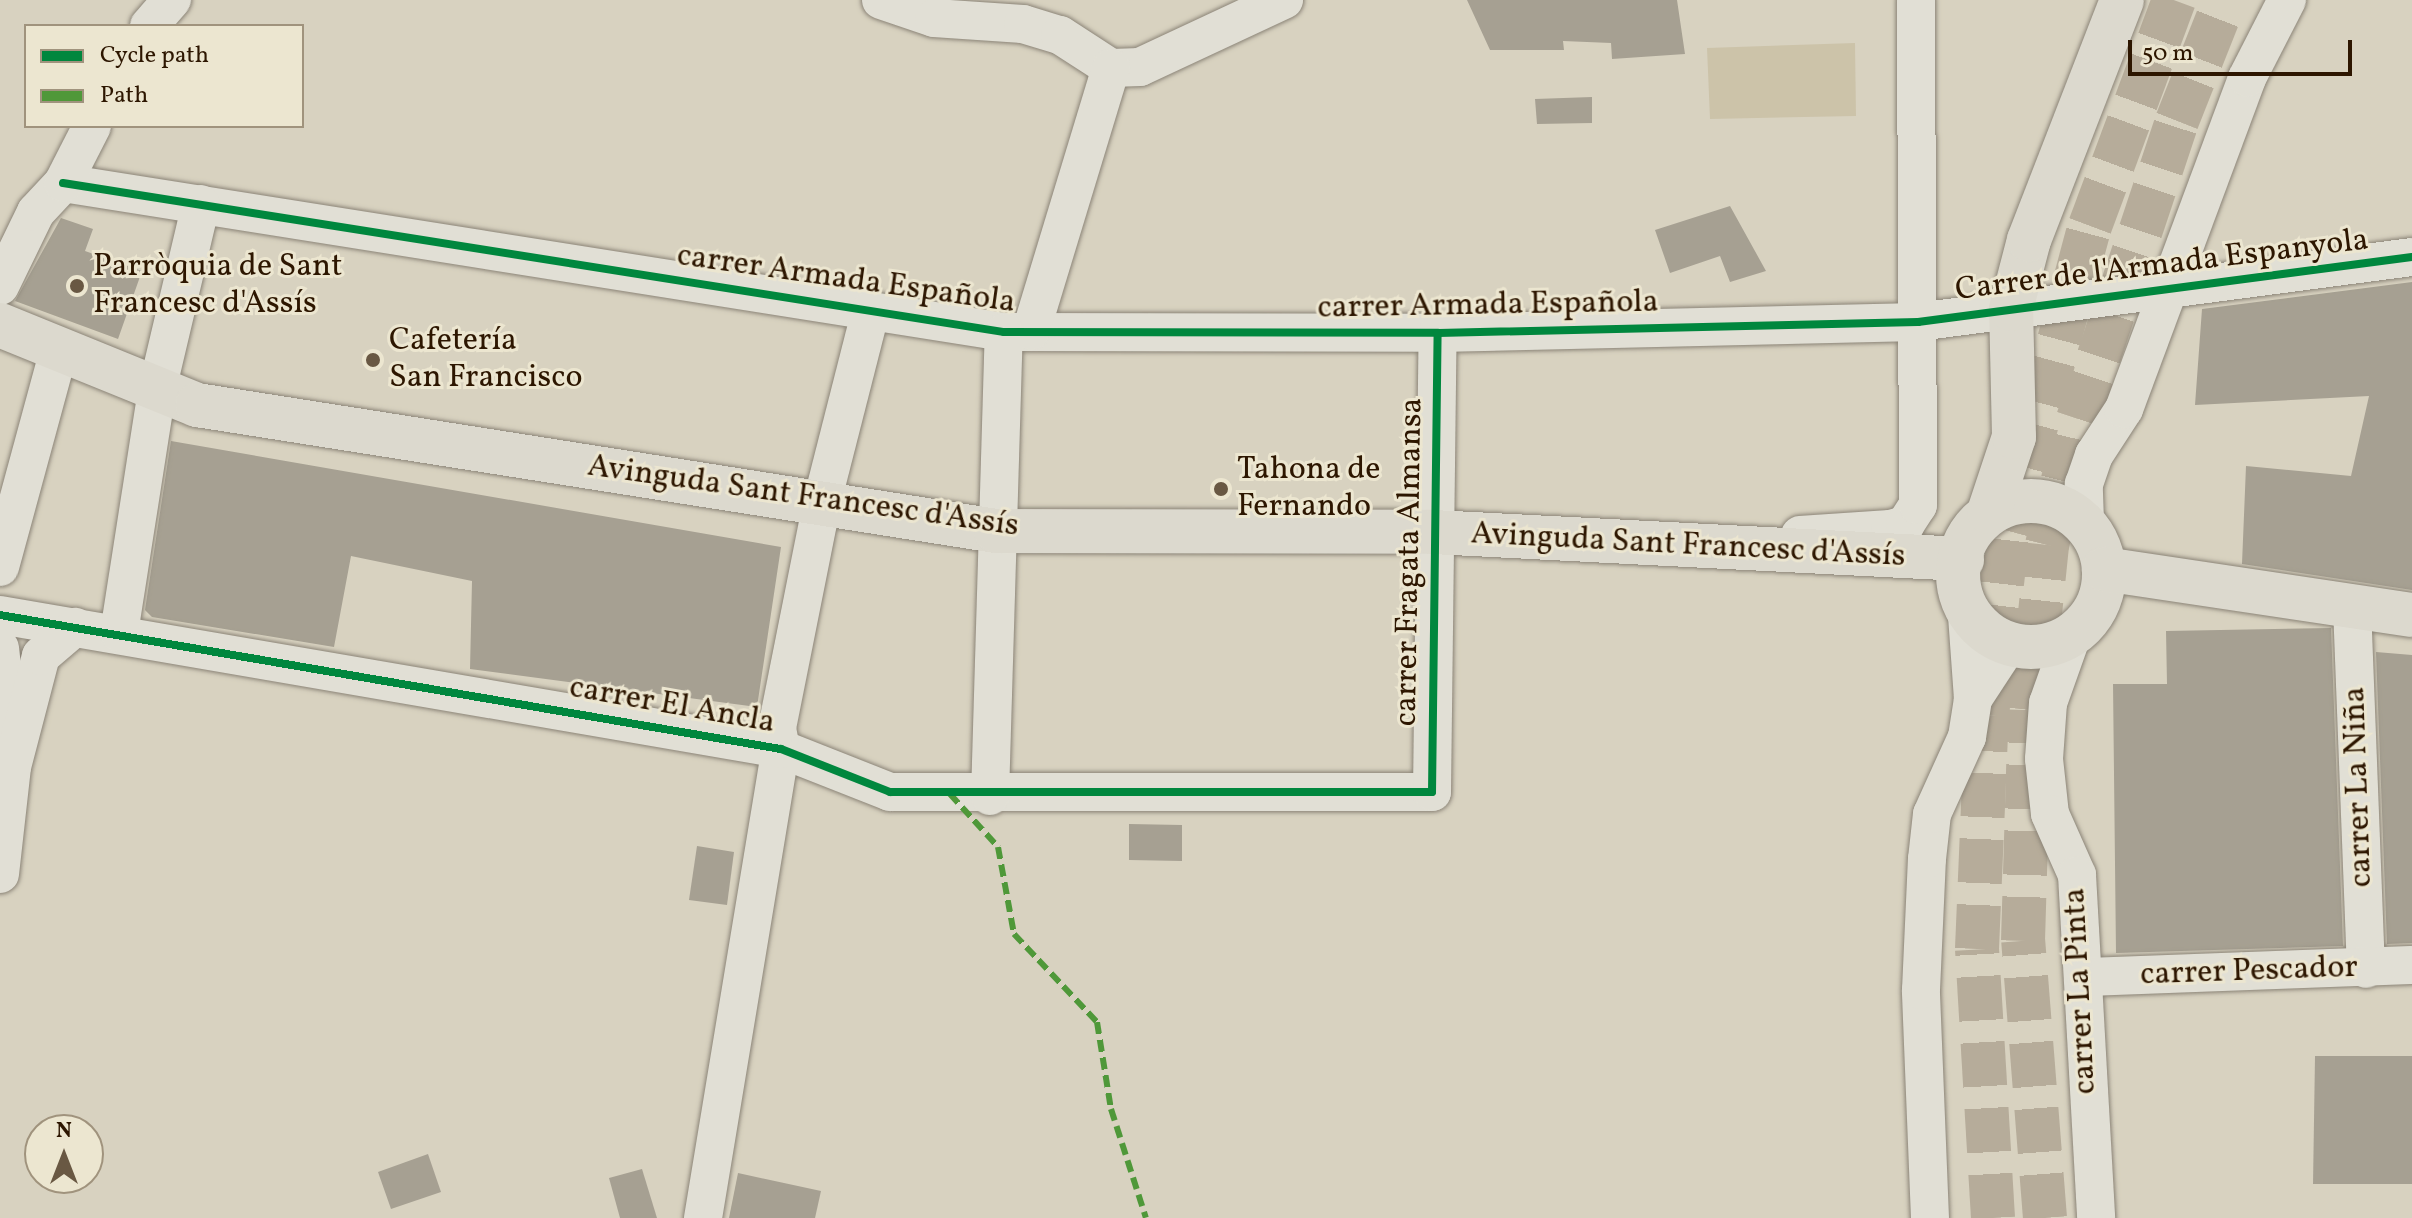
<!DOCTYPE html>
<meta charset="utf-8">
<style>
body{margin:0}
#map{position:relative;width:2412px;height:1218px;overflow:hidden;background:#d8d2c0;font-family:Vollkorn,serif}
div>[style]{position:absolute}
.green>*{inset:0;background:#ccc3a9}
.building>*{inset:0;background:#a6a092}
.highway-tunnel>*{height:44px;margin-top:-22px;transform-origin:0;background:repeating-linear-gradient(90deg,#b6ac9a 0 44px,transparent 0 66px)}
.roads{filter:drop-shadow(0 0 2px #8b8477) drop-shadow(0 0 2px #8b8477)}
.minor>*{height:38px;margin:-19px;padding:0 19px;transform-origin:19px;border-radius:19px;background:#e1dfd5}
.major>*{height:44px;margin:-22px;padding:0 22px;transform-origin:22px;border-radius:22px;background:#dcd9ce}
.major>.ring{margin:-22px;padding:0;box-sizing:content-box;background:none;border:44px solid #dcd9ce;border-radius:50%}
.highway>*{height:44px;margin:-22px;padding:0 22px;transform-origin:22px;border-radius:22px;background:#dcd9ce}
.quiet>*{height:6px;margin-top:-3px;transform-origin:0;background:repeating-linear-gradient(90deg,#4f9839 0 12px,transparent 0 18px)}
.cycleway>*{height:8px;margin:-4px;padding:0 4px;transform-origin:4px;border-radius:4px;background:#00873e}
.dots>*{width:22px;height:22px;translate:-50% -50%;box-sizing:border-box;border:4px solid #ece6d0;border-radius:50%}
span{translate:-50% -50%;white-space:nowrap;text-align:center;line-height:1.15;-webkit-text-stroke:6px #ece6d0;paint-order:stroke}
.street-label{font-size:32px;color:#2d1600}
.poi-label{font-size:32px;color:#2d1600}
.left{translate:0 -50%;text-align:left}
.legend{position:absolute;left:24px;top:24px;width:280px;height:104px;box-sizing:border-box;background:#ece6d0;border:2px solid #a0937d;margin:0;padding:10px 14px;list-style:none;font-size:24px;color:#2d1600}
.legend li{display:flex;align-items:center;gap:16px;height:40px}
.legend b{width:40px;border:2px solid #a0937d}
.north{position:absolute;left:24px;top:1114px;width:80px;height:80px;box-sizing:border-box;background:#ece6d0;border:2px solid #a0937d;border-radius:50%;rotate:0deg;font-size:22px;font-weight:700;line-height:32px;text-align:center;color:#2d1600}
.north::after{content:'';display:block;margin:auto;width:28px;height:36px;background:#695843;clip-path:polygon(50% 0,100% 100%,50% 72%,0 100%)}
.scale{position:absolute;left:2128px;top:40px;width:224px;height:36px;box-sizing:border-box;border:4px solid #2d1600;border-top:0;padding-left:10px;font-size:24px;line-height:28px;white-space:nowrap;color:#2d1600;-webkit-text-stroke:6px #ece6d0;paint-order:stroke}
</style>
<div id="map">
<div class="green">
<i style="clip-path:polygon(1855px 43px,1856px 116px,1710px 119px,1707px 48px)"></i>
</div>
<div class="building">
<i style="clip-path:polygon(1467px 0,1677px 0,1685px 54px,1612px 59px,1611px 43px,1563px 41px,1564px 50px,1490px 50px)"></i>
<i style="clip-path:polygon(1592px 97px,1592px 123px,1537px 124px,1535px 99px)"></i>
<i style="clip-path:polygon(1730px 206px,1766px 271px,1730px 282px,1720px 256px,1670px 273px,1655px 230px)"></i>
<i style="clip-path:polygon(61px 218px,93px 229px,85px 251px,142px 271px,118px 339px,15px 301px)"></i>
<i style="clip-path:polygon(2412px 282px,2412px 590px,2242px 564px,2246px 466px,2351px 476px,2369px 396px,2195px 405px,2202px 309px)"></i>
<i style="clip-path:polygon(171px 441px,781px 547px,757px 707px,470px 669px,472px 581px,351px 556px,334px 647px,152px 617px,145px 610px)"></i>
<i style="clip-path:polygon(2331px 628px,2343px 946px,2116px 953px,2113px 684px,2167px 684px,2166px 631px)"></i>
<i style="clip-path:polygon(2376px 652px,2412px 655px,2412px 943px,2387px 944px)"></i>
<i style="clip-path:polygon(1129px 824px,1182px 825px,1182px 861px,1129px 860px)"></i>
<i style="clip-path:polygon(697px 846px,734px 852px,727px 905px,689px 900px)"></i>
<i style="clip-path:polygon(2315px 1056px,2412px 1056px,2412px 1184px,2313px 1184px)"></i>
<i style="clip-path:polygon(428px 1154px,441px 1192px,391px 1209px,378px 1172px)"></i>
<i style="clip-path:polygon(642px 1169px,657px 1218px,620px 1218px,609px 1178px)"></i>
<i style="clip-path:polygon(738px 1173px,821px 1191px,815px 1218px,729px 1218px)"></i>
</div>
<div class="highway-tunnel">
<i style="left:1993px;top:1218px;width:269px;rotate:-93.4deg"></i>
<i style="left:1977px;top:949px;width:234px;rotate:-87.6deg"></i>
<i style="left:1987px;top:715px;width:185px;rotate:-83.5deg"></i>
<i style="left:2008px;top:531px;width:316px;rotate:-75deg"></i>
<i style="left:2090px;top:226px;width:241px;rotate:-69.6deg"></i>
<i style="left:2045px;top:1218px;width:278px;rotate:-94.5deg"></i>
<i style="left:2023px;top:941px;width:231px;rotate:-88.3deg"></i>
<i style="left:2030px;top:710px;width:166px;rotate:-84.1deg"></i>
<i style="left:2047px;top:545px;width:130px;rotate:-76.2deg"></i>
<i style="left:2078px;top:419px;width:314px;rotate:-71.6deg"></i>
<i style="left:2177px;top:121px;width:130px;rotate:-68.4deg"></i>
</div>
<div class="roads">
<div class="minor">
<i style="left:881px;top:0;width:56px;rotate:18.8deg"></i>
<i style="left:934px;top:18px;width:89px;rotate:3.9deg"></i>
<i style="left:1023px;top:24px;width:39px;rotate:17deg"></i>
<i style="left:1060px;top:35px;width:61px;rotate:32.9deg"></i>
<i style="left:1111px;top:68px;width:29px;rotate:-2deg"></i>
<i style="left:1140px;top:67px;width:159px;rotate:-25deg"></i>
<i style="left:149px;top:26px;width:35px;rotate:-49deg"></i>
<i style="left:63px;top:183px;width:953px;rotate:9deg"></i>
<i style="left:1004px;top:332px;width:434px;rotate:0.1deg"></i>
<i style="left:1438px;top:333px;width:480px;rotate:-1.3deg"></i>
<i style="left:1918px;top:322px;width:498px;rotate:-7.5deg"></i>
<i style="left:0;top:286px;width:82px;rotate:-64.1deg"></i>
<i style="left:36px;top:212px;width:40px;rotate:-47deg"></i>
<i style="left:63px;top:183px;width:64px;rotate:-63deg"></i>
<i style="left:1031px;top:331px;width:275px;rotate:-73.1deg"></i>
<i style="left:2085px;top:522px;width:38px;rotate:-92deg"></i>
<i style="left:2084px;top:484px;width:31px;rotate:-71deg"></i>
<i style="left:2094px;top:455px;width:55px;rotate:-56.9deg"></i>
<i style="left:2124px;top:409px;width:353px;rotate:-69.6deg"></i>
<i style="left:2247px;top:78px;width:88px;rotate:-62.9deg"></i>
<i style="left:1800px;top:535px;width:90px;rotate:-3.8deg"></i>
<i style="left:1890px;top:529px;width:16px;rotate:-15deg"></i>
<i style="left:1905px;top:525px;width:24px;rotate:-57deg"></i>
<i style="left:1918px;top:505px;width:505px;rotate:-90.23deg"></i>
<i style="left:0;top:567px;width:222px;rotate:-74.8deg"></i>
<i style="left:2352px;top:606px;width:363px;rotate:87.8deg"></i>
<i style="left:0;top:615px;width:792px;rotate:9.74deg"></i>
<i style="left:781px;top:749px;width:117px;rotate:21.5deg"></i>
<i style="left:890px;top:792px;width:542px"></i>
<i style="left:1432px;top:792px;width:459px;rotate:-89.3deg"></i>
<i style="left:2074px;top:630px;width:77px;rotate:109.6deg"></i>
<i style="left:2048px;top:703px;width:56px;rotate:94.1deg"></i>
<i style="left:2044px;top:759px;width:55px;rotate:83.8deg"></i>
<i style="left:2050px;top:814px;width:67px;rotate:66.1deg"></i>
<i style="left:2077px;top:875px;width:344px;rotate:86.8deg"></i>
<i style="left:119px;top:633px;width:246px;rotate:-81.1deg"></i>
<i style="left:157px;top:390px;width:191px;rotate:-76.7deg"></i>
<i style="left:0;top:648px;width:93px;rotate:83.8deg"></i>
<i style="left:1973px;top:699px;width:66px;rotate:-56.8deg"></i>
<i style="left:990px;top:796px;width:464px;rotate:-88.3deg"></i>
<i style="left:0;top:874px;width:108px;rotate:-83.6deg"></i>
<i style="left:12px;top:767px;width:115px;rotate:-75.4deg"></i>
<i style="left:41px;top:656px;width:45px;rotate:-40.5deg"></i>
<i style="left:2086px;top:977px;width:326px;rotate:-2.1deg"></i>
<i style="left:703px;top:1218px;width:475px;rotate:-80.6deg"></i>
<i style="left:781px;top:749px;width:21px;rotate:-101deg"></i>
<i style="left:777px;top:728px;width:230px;rotate:-78.7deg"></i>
<i style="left:822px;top:502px;width:198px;rotate:-75.7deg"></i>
<i style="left:1930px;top:1218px;width:228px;rotate:-92.3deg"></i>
<i style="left:1921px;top:990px;width:131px;rotate:-87.4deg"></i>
<i style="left:1927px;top:859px;width:45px;rotate:-83.7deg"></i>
<i style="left:1932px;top:814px;width:85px;rotate:-65.6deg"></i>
<i style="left:1967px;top:737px;width:38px;rotate:-81deg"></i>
<i style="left:1973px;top:699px;width:84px;rotate:-94.1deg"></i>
</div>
<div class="major">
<i style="left:0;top:325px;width:213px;rotate:22.1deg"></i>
<i style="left:197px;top:405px;width:809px;rotate:8.96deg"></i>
<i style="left:996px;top:531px;width:437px;rotate:0.1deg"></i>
<i style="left:1433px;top:532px;width:530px;rotate:2.92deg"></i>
<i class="ring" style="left:1958px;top:501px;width:102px;height:102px"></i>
<i style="left:2104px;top:569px;width:311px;rotate:8.5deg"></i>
</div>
<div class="highway">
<i style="left:1989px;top:512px;width:79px;rotate:-71.6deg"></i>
<i style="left:2014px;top:437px;width:128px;rotate:-91.3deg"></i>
<i style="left:2011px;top:309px;width:71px;rotate:-75.4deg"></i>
<i style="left:2029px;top:240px;width:257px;rotate:-68.8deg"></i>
</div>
</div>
<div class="quiet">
<i style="left:950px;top:794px;width:72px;rotate:47.8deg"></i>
<i style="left:998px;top:847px;width:88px;rotate:79.6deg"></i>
<i style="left:1014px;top:934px;width:121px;rotate:46.7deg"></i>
<i style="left:1097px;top:1022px;width:88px;rotate:80.9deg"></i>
<i style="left:1111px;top:1109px;width:114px;rotate:72.2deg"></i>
</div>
<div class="cycleway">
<i style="left:63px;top:183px;width:953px;rotate:9deg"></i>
<i style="left:1004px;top:332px;width:434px;rotate:0.1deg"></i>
<i style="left:1438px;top:333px;width:480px;rotate:-1.3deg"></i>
<i style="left:1918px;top:322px;width:498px;rotate:-7.5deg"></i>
<i style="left:0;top:615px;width:792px;rotate:9.74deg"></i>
<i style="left:781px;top:749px;width:117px;rotate:21.5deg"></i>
<i style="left:890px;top:792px;width:542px"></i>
<i style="left:1432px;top:792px;width:459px;rotate:-89.3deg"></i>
</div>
<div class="dots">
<i style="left:77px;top:286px;background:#695843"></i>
<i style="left:373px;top:360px;background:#695843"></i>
<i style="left:1221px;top:489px;background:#695843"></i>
</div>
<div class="street-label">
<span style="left:2162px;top:266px;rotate:-7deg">Carrer de l'Armada Espanyola</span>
<span style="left:846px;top:280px;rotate:8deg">carrer Armada Española</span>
<span style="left:1488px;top:306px;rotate:-1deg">carrer Armada Española</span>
<span style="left:803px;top:497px;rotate:8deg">Avinguda Sant Francesc d'Assís</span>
<span style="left:1688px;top:546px;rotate:3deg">Avinguda Sant Francesc d'Assís</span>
<span style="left:1410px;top:562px;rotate:-89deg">carrer Fragata Almansa</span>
<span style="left:672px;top:706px;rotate:10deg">carrer El Ancla</span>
<span style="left:2359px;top:787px;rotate:-92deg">carrer La Niña</span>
<span style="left:2249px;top:972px;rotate:-2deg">carrer Pescador</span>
<span style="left:2081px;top:991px;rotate:-93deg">carrer La Pinta</span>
</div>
<div class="poi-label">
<span class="left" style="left:93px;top:286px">Parròquia de Sant<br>Francesc d'Assís</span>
<span class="left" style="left:389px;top:360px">Cafetería<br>San Francisco</span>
<span class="left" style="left:1237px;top:489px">Tahona de<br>Fernando</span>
</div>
<ul class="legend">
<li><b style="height:10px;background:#00873e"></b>Cycle path</li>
<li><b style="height:10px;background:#4f9839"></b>Path</li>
</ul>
<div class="north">N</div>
<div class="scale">50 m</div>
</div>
